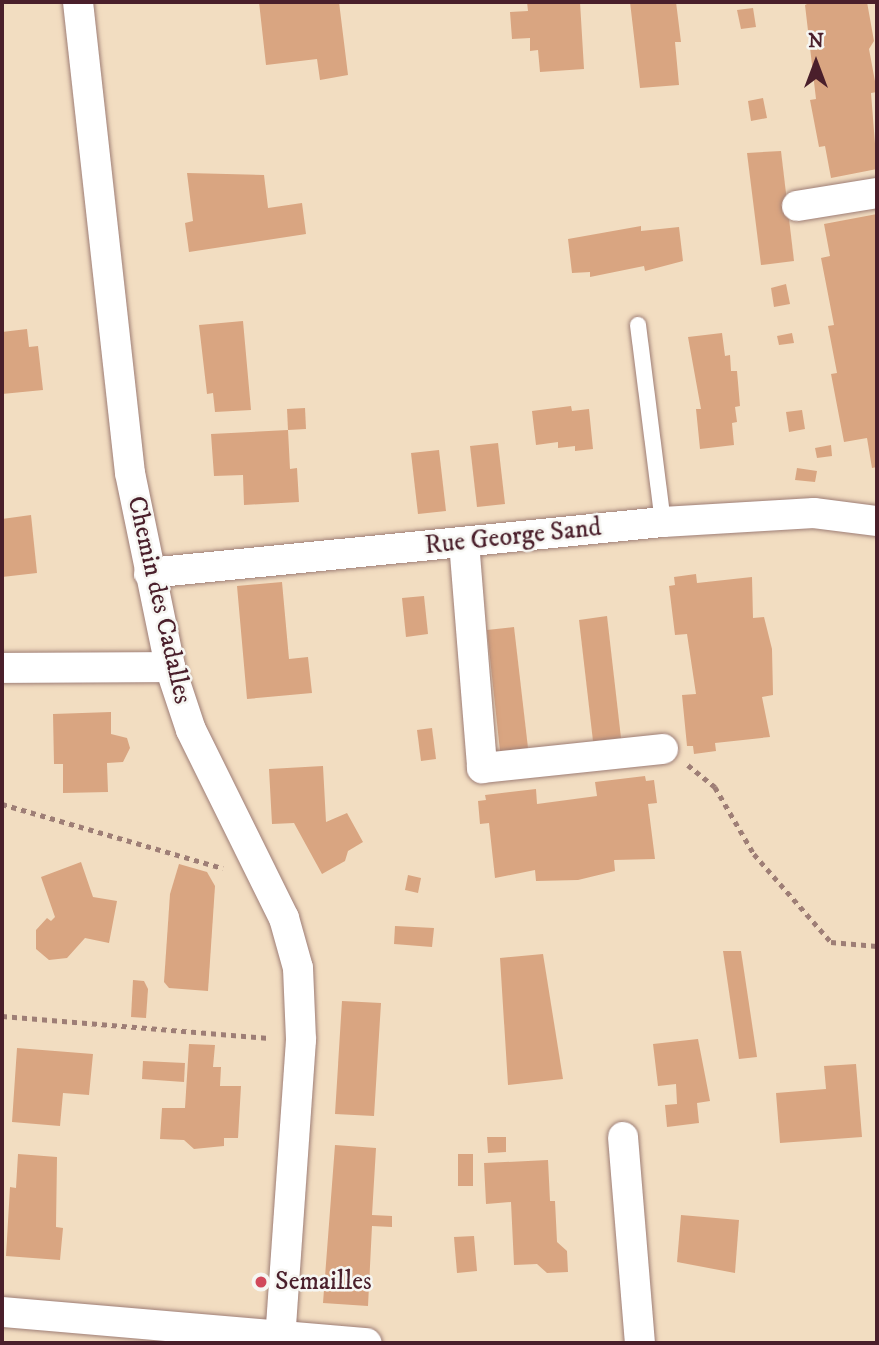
<!DOCTYPE html>
<style>
body{margin:0}
#map{position:relative;width:879px;height:1345px;overflow:hidden;background:#f2ddc1;font-family:"IM FELL DW Pica",serif}
div>[style]{position:absolute}
.building>*{inset:0;background:#d9a581}
.path>*{height:4.5px;margin-top:-2.25px;transform-origin:0;background:repeating-linear-gradient(90deg,#9e7e76 0 5px,transparent 0 10px)}
.roads{filter:drop-shadow(0 0 2px #9e7e76) drop-shadow(0 0 2px #9e7e76)}
.lane>*{height:16px;margin:-8px;padding:0 8px;transform-origin:8px;border-radius:8px;background:#fff}
.street>*{height:30px;margin:-15px;padding:0 15px;transform-origin:15px;border-radius:15px;background:#fff}
.dots>*{width:19px;height:19px;translate:-50% -50%;box-sizing:border-box;border:4px solid #f6f6f2;border-radius:50%}
span{translate:-50% -50%;white-space:nowrap;text-align:center;line-height:1.15;-webkit-text-stroke:5px #f6f6f2;paint-order:stroke}
.street-label{font-size:26px;color:#4a1f2b}
.poi-label{font-size:26px;color:#4a1f2b}
.left{translate:0 -50%;text-align:left}
.frame{position:absolute;inset:0;border:4px solid #4a1f2b;pointer-events:none}
.north{position:absolute;left:781px;top:28px;width:70px;height:70px;-webkit-text-stroke:5px #f6f6f2;paint-order:stroke;rotate:0deg;font-size:19px;font-weight:700;line-height:28px;text-align:center;color:#4a1f2b}
.north::after{content:'';display:block;margin:auto;width:24px;height:32px;background:#4a1f2b;clip-path:polygon(50% 0,100% 100%,50% 72%,0 100%)}
</style>
<div id="map">
<div class="building">
<i style="clip-path:polygon(259px 2px,339px 2px,348px 75px,320px 80px,317px 59px,266px 65px)"></i>
<i style="clip-path:polygon(527px 2px,580px 2px,584px 69px,540px 72px,538px 50px,530px 51px,530px 38px,512px 39px,510px 12px,528px 11px)"></i>
<i style="clip-path:polygon(630px 2px,676px 2px,681px 42px,675px 42px,679px 85px,640px 88px)"></i>
<i style="clip-path:polygon(811px 2px,867px 2px,874px 41px,869px 49px,877px 92px,871px 93px,877px 169px,831px 178px,825px 146px,819px 147px,810px 100px,816px 99px,805px 5px)"></i>
<i style="clip-path:polygon(753px 8px,756px 27px,741px 29px,737px 10px)"></i>
<i style="clip-path:polygon(763px 98px,767px 118px,751px 121px,748px 101px)"></i>
<i style="clip-path:polygon(781px 151px,794px 261px,761px 265px,747px 153px)"></i>
<i style="clip-path:polygon(187px 173px,264px 175px,268px 208px,302px 203px,306px 234px,189px 252px,185px 223px,193px 221px)"></i>
<i style="clip-path:polygon(877px 214px,877px 467px,872px 468px,867px 438px,844px 442px,831px 374px,837px 373px,828px 326px,834px 325px,821px 258px,830px 256px,824px 224px)"></i>
<i style="clip-path:polygon(641px 226px,641px 231px,679px 227px,683px 261px,645px 271px,644px 266px,590px 277px,590px 272px,572px 273px,568px 239px)"></i>
<i style="clip-path:polygon(786px 284px,790px 304px,774px 307px,771px 288px)"></i>
<i style="clip-path:polygon(243px 321px,251px 410px,215px 412px,213px 393px,207px 394px,199px 325px)"></i>
<i style="clip-path:polygon(27px 329px,29px 347px,38px 346px,43px 390px,2px 394px,2px 332px)"></i>
<i style="clip-path:polygon(722px 333px,725px 356px,730px 355px,731px 371px,737px 371px,740px 406px,735px 407px,737px 422px,732px 423px,734px 445px,700px 449px,696px 409px,701px 409px,688px 337px)"></i>
<i style="clip-path:polygon(792px 333px,794px 343px,779px 345px,777px 336px)"></i>
<i style="clip-path:polygon(571px 406px,572px 411px,589px 409px,593px 449px,575px 451px,575px 446px,558px 448px,558px 442px,536px 445px,532px 411px)"></i>
<i style="clip-path:polygon(305px 408px,306px 429px,288px 430px,287px 409px)"></i>
<i style="clip-path:polygon(802px 410px,805px 429px,789px 432px,786px 412px)"></i>
<i style="clip-path:polygon(288px 430px,290px 469px,297px 468px,299px 502px,244px 505px,243px 475px,214px 476px,211px 434px)"></i>
<i style="clip-path:polygon(498px 443px,505px 504px,477px 507px,470px 446px)"></i>
<i style="clip-path:polygon(831px 445px,832px 456px,817px 458px,815px 448px)"></i>
<i style="clip-path:polygon(439px 450px,446px 511px,418px 514px,411px 453px)"></i>
<i style="clip-path:polygon(797px 468px,817px 471px,815px 482px,795px 480px)"></i>
<i style="clip-path:polygon(31px 515px,37px 573px,2px 577px,2px 519px)"></i>
<i style="clip-path:polygon(696px 574px,697px 583px,752px 577px,753px 618px,764px 617px,772px 649px,773px 695px,762px 697px,770px 737px,715px 743px,716px 751px,694px 754px,693px 746px,687px 746px,682px 695px,696px 694px,687px 634px,675px 635px,669px 586px,675px 585px,674px 577px)"></i>
<i style="clip-path:polygon(282px 582px,289px 659px,308px 657px,312px 693px,247px 699px,237px 586px)"></i>
<i style="clip-path:polygon(424px 596px,428px 634px,406px 637px,402px 598px)"></i>
<i style="clip-path:polygon(607px 616px,621px 738px,593px 741px,579px 620px)"></i>
<i style="clip-path:polygon(514px 627px,528px 748px,500px 751px,487px 630px)"></i>
<i style="clip-path:polygon(111px 712px,111px 734px,127px 738px,130px 748px,123px 762px,107px 763px,108px 792px,63px 793px,63px 764px,54px 764px,53px 714px)"></i>
<i style="clip-path:polygon(432px 728px,436px 759px,421px 761px,417px 730px)"></i>
<i style="clip-path:polygon(323px 766px,326px 822px,347px 813px,363px 842px,348px 851px,345px 861px,322px 874px,294px 823px,272px 824px,269px 769px)"></i>
<i style="clip-path:polygon(645px 776px,646px 781px,654px 780px,657px 803px,648px 804px,655px 859px,614px 860px,615px 871px,578px 880px,536px 881px,535px 870px,495px 878px,489px 823px,480px 824px,478px 801px,486px 800px,485px 795px,536px 789px,537px 804px,597px 796px,595px 782px)"></i>
<i style="clip-path:polygon(81px 862px,93px 897px,117px 901px,109px 943px,85px 938px,67px 958px,49px 960px,36px 949px,36px 930px,47px 918px,51px 921px,55px 917px,41px 877px)"></i>
<i style="clip-path:polygon(179px 864px,207px 872px,215px 886px,208px 991px,169px 988px,164px 982px,170px 894px)"></i>
<i style="clip-path:polygon(408px 875px,421px 878px,418px 893px,405px 890px)"></i>
<i style="clip-path:polygon(395px 926px,434px 928px,432px 947px,394px 944px)"></i>
<i style="clip-path:polygon(723px 951px,741px 951px,757px 1057px,739px 1059px)"></i>
<i style="clip-path:polygon(543px 954px,563px 1079px,508px 1085px,500px 958px)"></i>
<i style="clip-path:polygon(133px 980px,144px 981px,148px 989px,146px 1018px,131px 1017px)"></i>
<i style="clip-path:polygon(342px 1001px,381px 1003px,374px 1116px,335px 1114px)"></i>
<i style="clip-path:polygon(698px 1039px,710px 1101px,697px 1103px,699px 1123px,667px 1127px,665px 1105px,677px 1104px,676px 1084px,658px 1086px,653px 1044px)"></i>
<i style="clip-path:polygon(189px 1044px,215px 1045px,213px 1067px,221px 1067px,220px 1086px,241px 1086px,238px 1138px,224px 1138px,224px 1146px,194px 1149px,184px 1140px,160px 1139px,162px 1108px,185px 1108px)"></i>
<i style="clip-path:polygon(17px 1048px,93px 1054px,89px 1095px,63px 1093px,60px 1126px,12px 1122px)"></i>
<i style="clip-path:polygon(143px 1061px,185px 1063px,184px 1082px,142px 1079px)"></i>
<i style="clip-path:polygon(856px 1064px,862px 1137px,780px 1143px,776px 1093px,826px 1089px,824px 1066px)"></i>
<i style="clip-path:polygon(487px 1137px,506px 1137px,506px 1152px,488px 1153px)"></i>
<i style="clip-path:polygon(335px 1145px,376px 1148px,372px 1215px,392px 1216px,392px 1227px,372px 1226px,368px 1306px,323px 1303px)"></i>
<i style="clip-path:polygon(18px 1154px,57px 1157px,56px 1227px,63px 1228px,60px 1260px,6px 1256px,10px 1187px,16px 1188px)"></i>
<i style="clip-path:polygon(458px 1154px,473px 1154px,473px 1186px,458px 1186px)"></i>
<i style="clip-path:polygon(548px 1160px,550px 1201px,555px 1201px,557px 1242px,567px 1251px,568px 1272px,547px 1273px,537px 1264px,514px 1265px,511px 1202px,486px 1204px,484px 1163px)"></i>
<i style="clip-path:polygon(681px 1215px,739px 1220px,735px 1273px,677px 1262px)"></i>
<i style="clip-path:polygon(474px 1236px,477px 1271px,457px 1273px,454px 1237px)"></i>
</div>
<div class="path">
<i style="left:688px;top:765px;width:35px;rotate:39deg"></i>
<i style="left:715px;top:787px;width:78px;rotate:59.8deg"></i>
<i style="left:754px;top:854px;width:117px;rotate:48.8deg"></i>
<i style="left:831px;top:942px;width:46px;rotate:5deg"></i>
<i style="left:2px;top:804px;width:230px;rotate:16.2deg"></i>
<i style="left:2px;top:1016px;width:268px;rotate:4.7deg"></i>
</div>
<div class="roads">
<div class="lane">
<i style="left:638px;top:325px;width:199px;rotate:82.8deg"></i>
</div>
<div class="street">
<i style="left:78px;top:2px;width:474px;rotate:83.7deg"></i>
<i style="left:130px;top:473px;width:198px;rotate:78.3deg"></i>
<i style="left:170px;top:667px;width:66px;rotate:71.6deg"></i>
<i style="left:191px;top:730px;width:210px;rotate:63.7deg"></i>
<i style="left:284px;top:918px;width:52px;rotate:74.4deg"></i>
<i style="left:298px;top:968px;width:72px;rotate:87.6deg"></i>
<i style="left:301px;top:1040px;width:304px;rotate:94deg"></i>
<i style="left:797px;top:206px;width:81px;rotate:-9.2deg"></i>
<i style="left:464px;top:542px;width:227px;rotate:85.4deg"></i>
<i style="left:482px;top:768px;width:182px;rotate:-6deg"></i>
<i style="left:149px;top:573px;width:517px;rotate:-5.67deg"></i>
<i style="left:663px;top:522px;width:151px;rotate:-3.4deg"></i>
<i style="left:814px;top:513px;width:64px;rotate:7.2deg"></i>
<i style="left:2px;top:668px;width:168px;rotate:-0.3deg"></i>
<i style="left:623px;top:1137px;width:207px;rotate:85.3deg"></i>
<i style="left:2px;top:1312px;width:366px;rotate:4.9deg"></i>
</div>
</div>
<div class="dots">
<i style="left:261px;top:1282px;background:#d1495b"></i>
</div>
<div class="street-label">
<span style="left:513px;top:537px;rotate:-6deg">Rue George Sand</span>
<span style="left:159px;top:600px;rotate:77deg">Chemin des Cadalles</span>
</div>
<div class="poi-label">
<span class="left" style="left:275px;top:1282px">Semailles</span>
</div>
<div class="frame"></div>
<div class="north">N</div>
</div>
